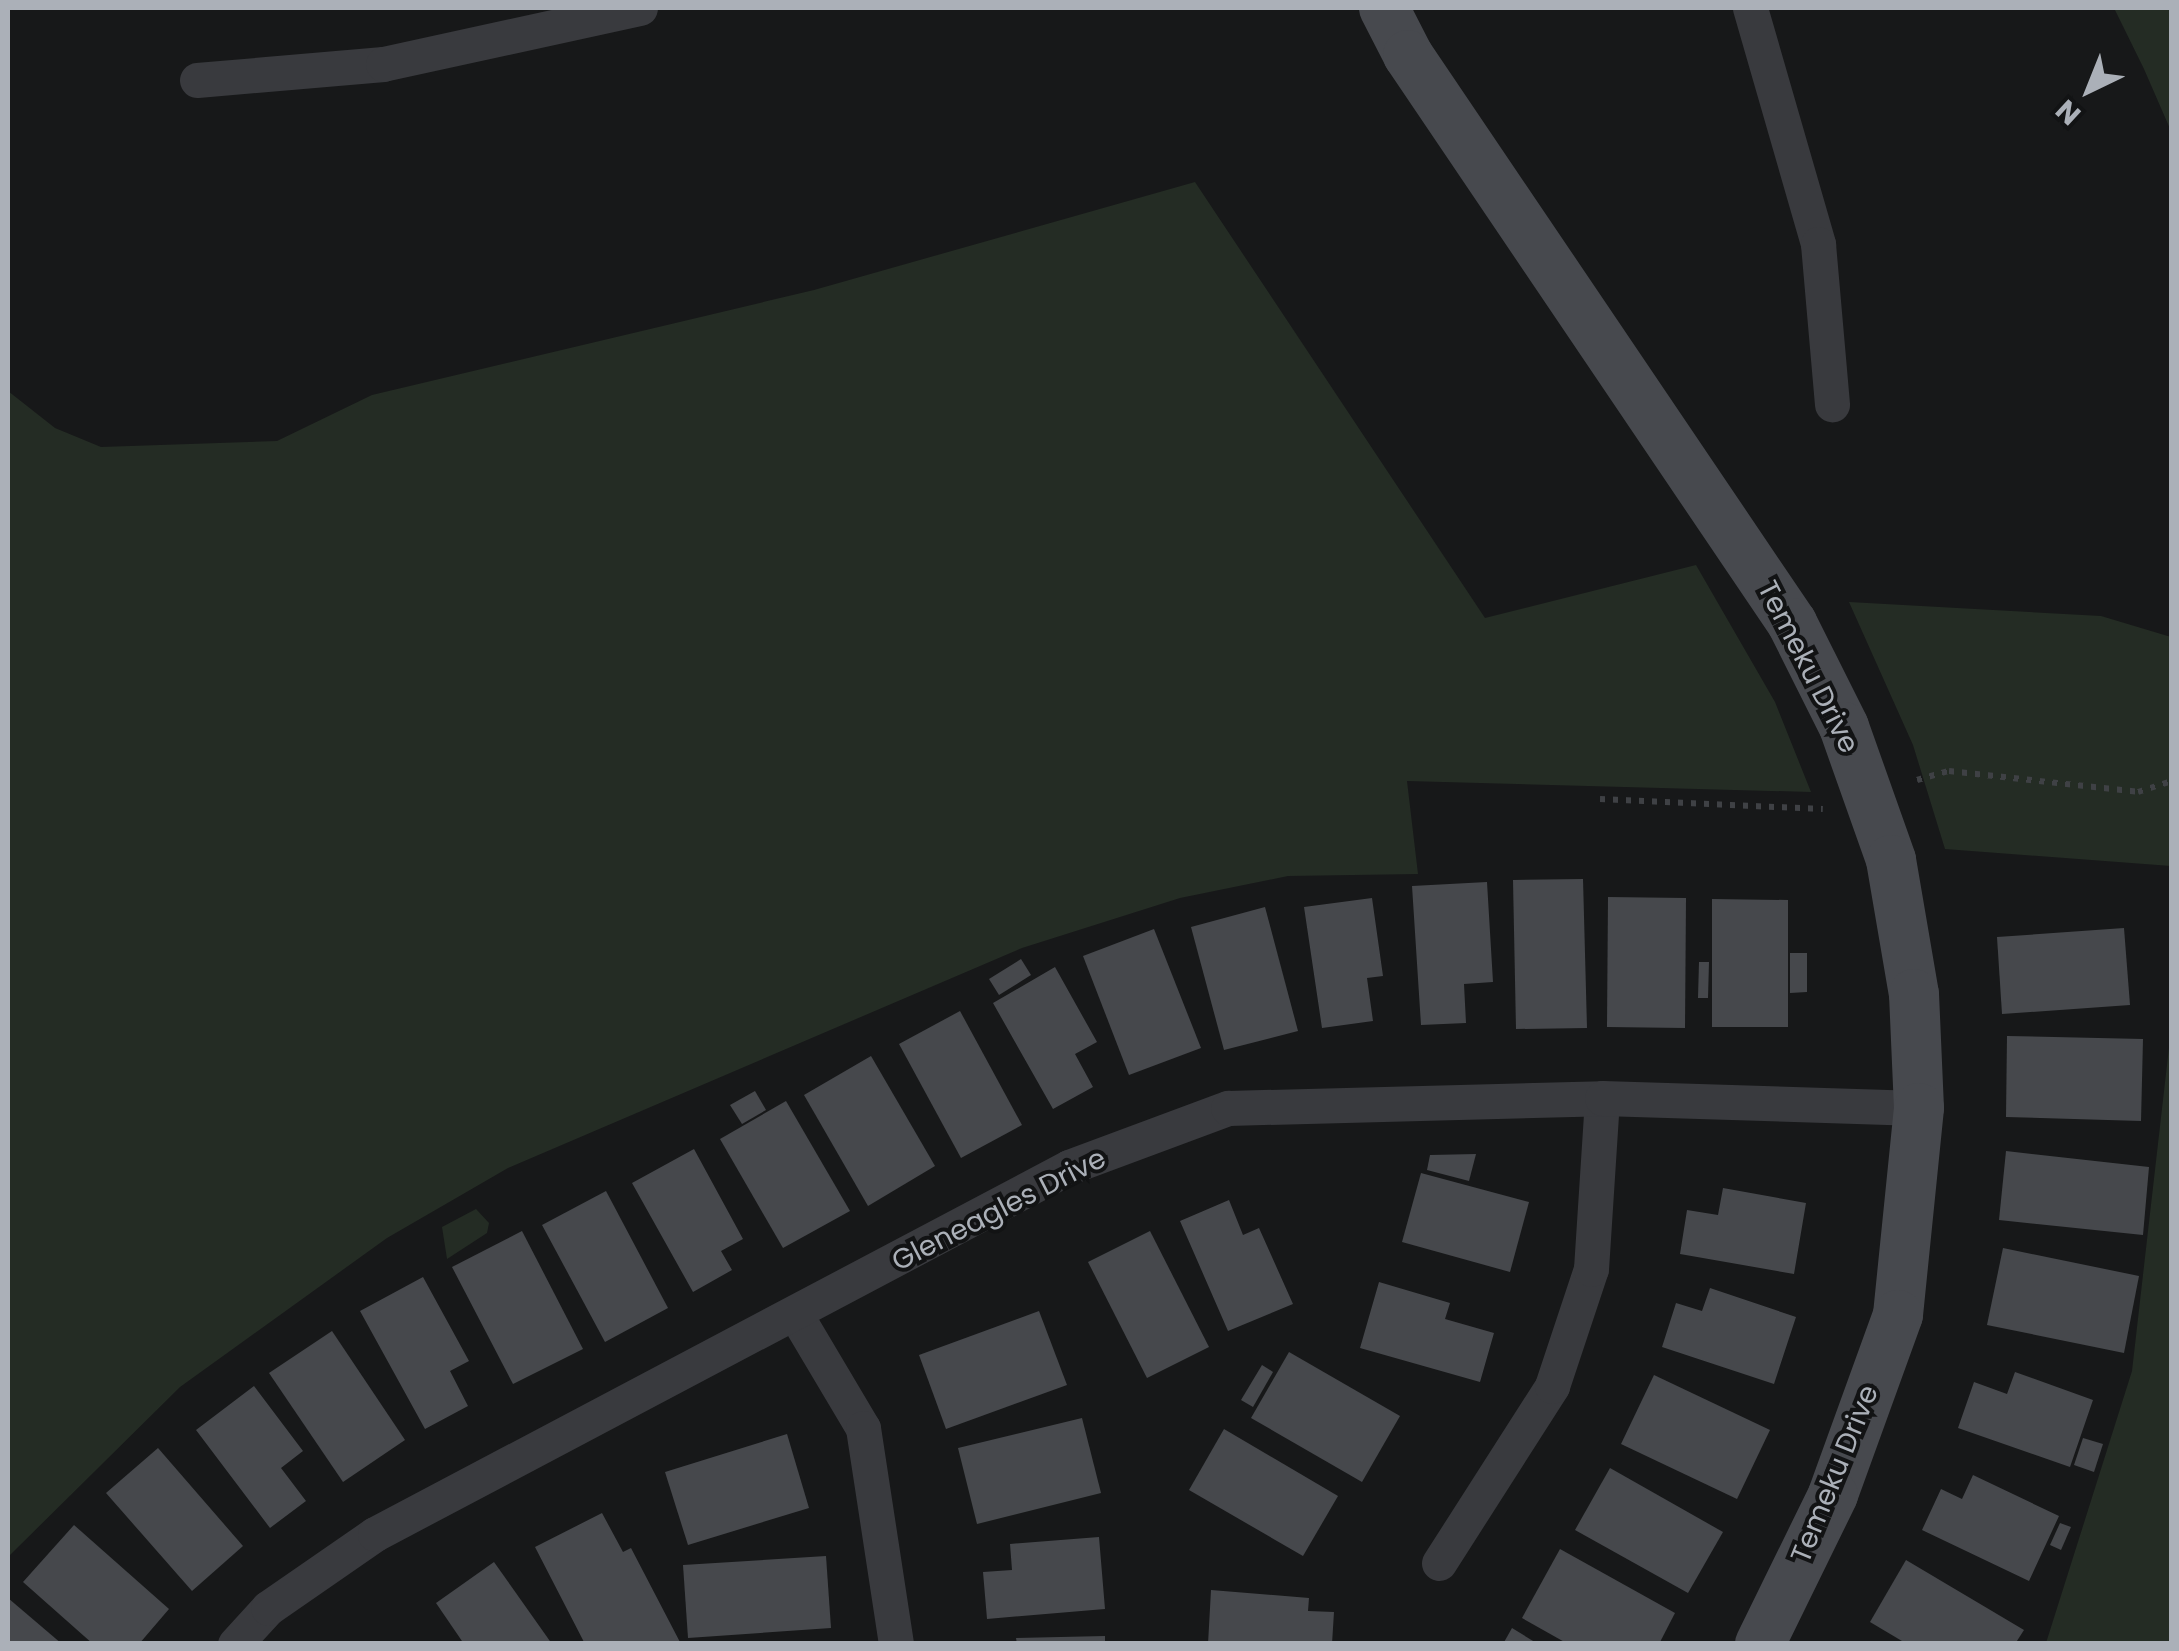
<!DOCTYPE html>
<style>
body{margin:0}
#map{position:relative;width:2179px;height:1651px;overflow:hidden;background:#171819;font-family:Poppins,sans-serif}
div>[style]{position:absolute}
.green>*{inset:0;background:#242c24}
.building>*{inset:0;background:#46484c}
.path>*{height:6px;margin-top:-3px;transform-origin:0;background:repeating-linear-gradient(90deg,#3f4145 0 5px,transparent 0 13px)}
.street>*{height:35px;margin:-17.5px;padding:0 17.5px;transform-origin:17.5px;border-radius:17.5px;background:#393a3e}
.secondary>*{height:50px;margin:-25px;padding:0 25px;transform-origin:25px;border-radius:25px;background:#47494e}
span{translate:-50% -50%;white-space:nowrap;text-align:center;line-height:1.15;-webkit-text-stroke:8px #121314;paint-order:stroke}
.street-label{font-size:28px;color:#abb0b8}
.frame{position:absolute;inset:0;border:10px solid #abb0b8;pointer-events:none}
.north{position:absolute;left:2039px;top:40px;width:100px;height:100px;-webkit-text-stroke:8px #121314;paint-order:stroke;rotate:223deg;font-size:28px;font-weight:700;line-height:40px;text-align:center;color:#abb0b8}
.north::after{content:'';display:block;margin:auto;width:35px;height:45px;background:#abb0b8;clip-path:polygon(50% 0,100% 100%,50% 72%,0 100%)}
</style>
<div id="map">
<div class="green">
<i style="clip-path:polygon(2114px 8px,2171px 8px,2171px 131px,2144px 69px)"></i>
<i style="clip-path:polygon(1195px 182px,1485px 618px,1696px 565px,1775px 702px,1811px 792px,1407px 781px,1418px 874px,1288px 876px,1180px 898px,1022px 948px,508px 1168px,387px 1238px,180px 1387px,8px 1557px,8px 391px,55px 428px,101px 447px,277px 441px,372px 395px,814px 290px)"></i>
<i style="clip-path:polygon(1849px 602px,2101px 616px,2171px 637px,2171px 866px,1945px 849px,1913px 745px)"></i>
<i style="clip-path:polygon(2171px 1030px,2171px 1643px,2046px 1643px,2132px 1371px)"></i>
<i style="clip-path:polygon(476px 1209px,489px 1223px,487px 1233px,447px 1259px,442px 1227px)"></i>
</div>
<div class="building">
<i style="clip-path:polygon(1583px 879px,1587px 1028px,1516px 1029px,1513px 880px)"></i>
<i style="clip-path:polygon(1487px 882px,1493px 982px,1464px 984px,1466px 1023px,1421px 1025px,1412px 886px)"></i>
<i style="clip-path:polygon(1608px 897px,1686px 898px,1685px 1028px,1607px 1027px)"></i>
<i style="clip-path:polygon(1372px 898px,1383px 976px,1367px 978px,1373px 1021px,1322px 1028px,1304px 907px)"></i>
<i style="clip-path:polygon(1712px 899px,1788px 900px,1788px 1027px,1712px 1027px)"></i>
<i style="clip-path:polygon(1265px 907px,1298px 1031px,1224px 1050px,1191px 927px)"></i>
<i style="clip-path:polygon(2124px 928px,2130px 1005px,2002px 1014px,1997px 937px)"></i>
<i style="clip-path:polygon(1154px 929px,1201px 1048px,1129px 1075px,1083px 956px)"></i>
<i style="clip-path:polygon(1790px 953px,1807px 953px,1807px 992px,1790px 993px)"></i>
<i style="clip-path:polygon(1021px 959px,1031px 975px,999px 995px,989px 979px)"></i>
<i style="clip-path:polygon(1699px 962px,1709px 962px,1708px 998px,1698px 998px)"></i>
<i style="clip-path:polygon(1055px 967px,1097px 1042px,1075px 1054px,1093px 1087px,1053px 1109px,993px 1003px)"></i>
<i style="clip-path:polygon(960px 1011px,1022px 1125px,961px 1158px,899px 1044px)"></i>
<i style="clip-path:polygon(2007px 1036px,2143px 1039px,2141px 1121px,2006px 1117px)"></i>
<i style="clip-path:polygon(871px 1056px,935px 1166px,868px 1206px,804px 1095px)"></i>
<i style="clip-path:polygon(755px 1091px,766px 1110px,742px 1124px,730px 1105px)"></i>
<i style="clip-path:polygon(786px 1101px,850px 1211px,783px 1248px,720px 1139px)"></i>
<i style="clip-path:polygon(694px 1149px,743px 1239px,721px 1251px,732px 1270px,693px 1292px,632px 1183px)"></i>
<i style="clip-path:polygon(2006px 1151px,2149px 1167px,2143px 1235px,1999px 1220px)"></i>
<i style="clip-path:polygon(1476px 1154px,1469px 1181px,1427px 1170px,1430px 1155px)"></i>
<i style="clip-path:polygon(1421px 1173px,1529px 1202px,1510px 1272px,1402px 1242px)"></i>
<i style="clip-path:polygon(1723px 1188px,1806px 1203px,1794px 1274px,1680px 1254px,1687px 1210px,1718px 1215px)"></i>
<i style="clip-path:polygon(606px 1191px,668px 1308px,605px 1342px,542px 1225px)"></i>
<i style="clip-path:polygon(1229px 1200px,1243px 1235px,1259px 1228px,1293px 1304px,1228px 1331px,1180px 1221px)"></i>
<i style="clip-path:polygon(522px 1231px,583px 1349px,513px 1384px,452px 1267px)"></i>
<i style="clip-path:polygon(1150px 1231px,1209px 1347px,1147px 1378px,1088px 1262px)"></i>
<i style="clip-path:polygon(2003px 1248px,2139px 1276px,2124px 1353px,1987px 1325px)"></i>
<i style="clip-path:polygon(423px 1277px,469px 1361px,450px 1371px,468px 1406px,425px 1429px,360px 1311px)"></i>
<i style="clip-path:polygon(1379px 1282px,1450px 1303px,1445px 1319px,1494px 1333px,1480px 1382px,1360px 1348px)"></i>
<i style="clip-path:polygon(1710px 1288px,1796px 1317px,1774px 1384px,1662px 1347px,1676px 1303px,1702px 1311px)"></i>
<i style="clip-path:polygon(1039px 1311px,1067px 1385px,946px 1429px,919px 1355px)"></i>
<i style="clip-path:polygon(332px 1331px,405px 1440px,343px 1482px,269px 1373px)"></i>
<i style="clip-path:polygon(1289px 1352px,1400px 1416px,1362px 1482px,1251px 1418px)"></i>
<i style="clip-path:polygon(1262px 1365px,1273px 1372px,1253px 1407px,1241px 1400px)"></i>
<i style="clip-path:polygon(2015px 1372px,2093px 1400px,2070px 1467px,1958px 1428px,1974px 1382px,2007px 1394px)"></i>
<i style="clip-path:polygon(1654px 1375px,1770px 1430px,1737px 1499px,1621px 1444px)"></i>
<i style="clip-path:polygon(254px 1386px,303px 1451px,281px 1468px,306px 1501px,270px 1528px,196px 1430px)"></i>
<i style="clip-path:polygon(1082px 1418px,1101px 1493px,977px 1524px,958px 1448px)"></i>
<i style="clip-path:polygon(1224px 1429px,1338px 1496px,1303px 1556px,1189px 1490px)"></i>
<i style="clip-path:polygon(787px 1434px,809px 1508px,688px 1545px,665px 1472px)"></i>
<i style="clip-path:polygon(2083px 1438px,2103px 1444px,2094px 1472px,2074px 1465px)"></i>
<i style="clip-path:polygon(158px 1448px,243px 1546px,192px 1591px,106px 1493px)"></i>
<i style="clip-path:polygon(1610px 1468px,1723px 1532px,1688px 1593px,1575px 1530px)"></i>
<i style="clip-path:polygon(1973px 1475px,2059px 1516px,2029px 1581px,1922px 1530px,1941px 1489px,1962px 1499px)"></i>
<i style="clip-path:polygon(602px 1513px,623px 1552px,631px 1548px,681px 1644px,585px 1644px,535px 1547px)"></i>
<i style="clip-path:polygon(2060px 1523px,2071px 1527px,2061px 1550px,2050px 1545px)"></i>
<i style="clip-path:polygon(74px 1525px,169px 1609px,139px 1644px,93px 1644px,23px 1582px)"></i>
<i style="clip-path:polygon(1099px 1537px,1105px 1609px,987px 1619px,983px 1572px,1012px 1570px,1010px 1544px)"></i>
<i style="clip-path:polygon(1560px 1549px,1675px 1613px,1659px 1644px,1568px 1644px,1522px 1618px)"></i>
<i style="clip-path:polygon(826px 1556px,831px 1628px,688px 1638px,683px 1565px)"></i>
<i style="clip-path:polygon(1906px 1560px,2024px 1630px,2015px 1644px,1907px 1644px,1870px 1622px)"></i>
<i style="clip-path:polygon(494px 1562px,552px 1644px,464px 1644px,436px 1603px)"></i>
<i style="clip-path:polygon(1211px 1590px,1309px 1598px,1308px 1611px,1334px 1612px,1332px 1644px,1208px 1644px)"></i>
<i style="clip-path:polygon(8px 1598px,62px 1644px,8px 1644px)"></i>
<i style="clip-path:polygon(1512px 1628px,1538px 1644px,1503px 1644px)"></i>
<i style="clip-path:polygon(1105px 1636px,1105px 1644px,1017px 1644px,1016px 1638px)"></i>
</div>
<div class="path">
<i style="left:1917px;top:780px;width:33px;rotate:-16deg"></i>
<i style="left:1949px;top:771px;width:190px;rotate:6.3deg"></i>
<i style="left:2138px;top:792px;width:36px;rotate:-18deg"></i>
<i style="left:1600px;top:799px;width:223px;rotate:2.6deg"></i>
</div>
<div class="street">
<i style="left:1750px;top:8px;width:246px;rotate:73.9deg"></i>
<i style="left:1818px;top:244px;width:161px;rotate:85deg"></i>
<i style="left:197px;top:80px;width:187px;rotate:-4.9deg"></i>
<i style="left:383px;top:64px;width:263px;rotate:-12.3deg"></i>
<i style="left:797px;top:1317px;width:129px;rotate:59.3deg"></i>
<i style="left:863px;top:1428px;width:219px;rotate:81.3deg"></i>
<i style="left:1439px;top:1563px;width:210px;rotate:-57.4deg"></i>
<i style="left:1552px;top:1386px;width:123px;rotate:-71.6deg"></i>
<i style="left:1591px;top:1269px;width:171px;rotate:-86.3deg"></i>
<i style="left:235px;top:1644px;width:49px;rotate:-47.5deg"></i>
<i style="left:268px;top:1608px;width:130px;rotate:-34.7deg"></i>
<i style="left:375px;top:1534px;width:785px;rotate:-27.87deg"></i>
<i style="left:1069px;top:1167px;width:170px;rotate:-20.4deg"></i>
<i style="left:1228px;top:1108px;width:374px;rotate:-1.5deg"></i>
<i style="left:1602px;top:1098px;width:317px;rotate:1.8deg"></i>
</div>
<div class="secondary">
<i style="left:1384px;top:8px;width:53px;rotate:62.9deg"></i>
<i style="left:1408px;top:55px;width:686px;rotate:55.94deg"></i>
<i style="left:1792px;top:623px;width:116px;rotate:63.4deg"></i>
<i style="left:1844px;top:727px;width:141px;rotate:70.5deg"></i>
<i style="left:1891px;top:860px;width:136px;rotate:80.3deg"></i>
<i style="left:1914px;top:994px;width:114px;rotate:87.5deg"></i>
<i style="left:1919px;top:1108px;width:208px;rotate:95.8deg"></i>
<i style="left:1898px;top:1315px;width:191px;rotate:109.9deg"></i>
<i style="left:1833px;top:1495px;width:166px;rotate:116.1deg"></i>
</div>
<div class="street-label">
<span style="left:1808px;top:667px;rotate:63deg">Temeku Drive</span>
<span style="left:999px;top:1210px;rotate:-27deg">Gleneagles Drive</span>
<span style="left:1835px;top:1474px;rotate:-68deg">Temeku Drive</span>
</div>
<div class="frame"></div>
<div class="north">N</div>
</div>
